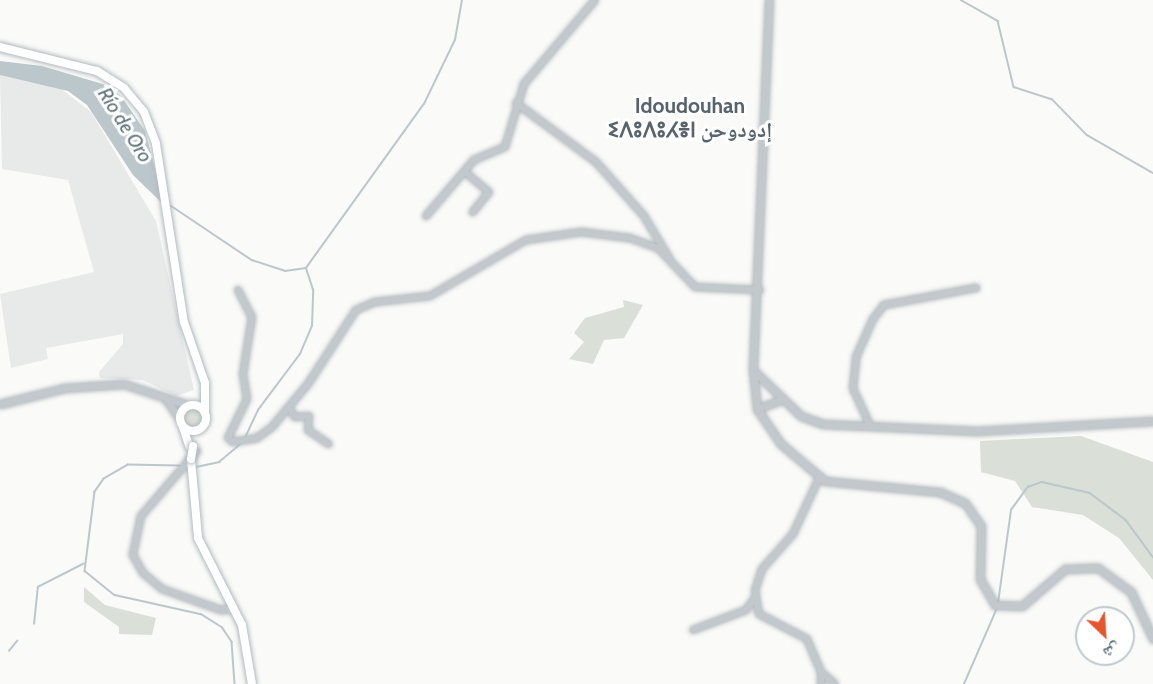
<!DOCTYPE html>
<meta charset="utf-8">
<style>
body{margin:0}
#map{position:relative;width:1153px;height:684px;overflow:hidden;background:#fafaf8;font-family:Cabin,"Noto Naskh Arabic","Noto Sans Tifinagh",sans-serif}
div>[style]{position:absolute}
.built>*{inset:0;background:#e8e9e9}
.green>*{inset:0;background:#dadfd7}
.round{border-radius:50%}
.water>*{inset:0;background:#bbc7cb}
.stream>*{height:1.5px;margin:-0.75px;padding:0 0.75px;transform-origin:0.75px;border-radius:0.75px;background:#bbc7cb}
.roads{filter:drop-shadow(0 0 2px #b3babf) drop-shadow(0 0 2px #b3babf)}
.minor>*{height:6px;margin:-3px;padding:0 3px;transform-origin:3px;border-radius:3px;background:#c3c8cc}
.tertiary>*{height:7px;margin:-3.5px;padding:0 3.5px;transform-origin:3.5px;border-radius:3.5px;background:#c3c8cc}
.secondary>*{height:8px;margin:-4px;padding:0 4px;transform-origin:4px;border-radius:4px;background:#fff}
.secondary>.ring{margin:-4px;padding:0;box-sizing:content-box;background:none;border:8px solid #fff;border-radius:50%}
.bridges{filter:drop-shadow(0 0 2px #b3babf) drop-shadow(0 0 2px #b3babf)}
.secondary-bridge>*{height:8px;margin:-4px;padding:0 4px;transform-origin:4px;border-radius:4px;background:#fff}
span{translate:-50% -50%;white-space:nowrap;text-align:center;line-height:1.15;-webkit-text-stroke:6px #fff;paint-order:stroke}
.water-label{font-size:20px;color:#60757c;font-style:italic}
.quarter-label{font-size:21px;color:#57646e;font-weight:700}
.north{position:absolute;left:1075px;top:606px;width:60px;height:60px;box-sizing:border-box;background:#fff;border:2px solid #c1c8cd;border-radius:50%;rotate:155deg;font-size:16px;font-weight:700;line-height:24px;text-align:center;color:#657683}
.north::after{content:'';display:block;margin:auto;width:21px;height:27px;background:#e4572e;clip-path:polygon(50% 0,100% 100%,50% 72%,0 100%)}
</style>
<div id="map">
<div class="built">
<i style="clip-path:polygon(0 75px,60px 88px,91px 112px,156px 221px,194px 390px,176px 396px,143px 380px,100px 378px,99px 372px,123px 344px,123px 334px,46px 348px,48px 359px,11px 368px,0 294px,94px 272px,68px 180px,2px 169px)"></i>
</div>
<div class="green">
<i style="clip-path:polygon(623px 300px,643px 305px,624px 338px,604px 340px,593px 364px,569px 359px,584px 342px,574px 333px,585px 318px,624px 307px)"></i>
<i class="round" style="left:183px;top:408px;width:20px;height:20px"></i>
<i style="clip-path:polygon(1081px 436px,1153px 462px,1153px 580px,1119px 538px,1083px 515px,1032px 507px,1015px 481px,981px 472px,980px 441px)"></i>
<i style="clip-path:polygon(84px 587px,105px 605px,156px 618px,152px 635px,119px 634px,119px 627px,84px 602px)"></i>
</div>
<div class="water">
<i style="clip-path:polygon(0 61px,42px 66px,106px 85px,121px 96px,145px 131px,165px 206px,133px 175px,87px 105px,68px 91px,0 75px)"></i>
</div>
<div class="stream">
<i style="left:961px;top:0;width:43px;rotate:29.6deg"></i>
<i style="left:998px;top:21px;width:68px;rotate:76.4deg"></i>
<i style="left:1014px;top:87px;width:40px;rotate:18deg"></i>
<i style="left:1052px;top:99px;width:50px;rotate:45.8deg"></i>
<i style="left:1087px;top:135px;width:76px;rotate:29.9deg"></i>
<i style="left:170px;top:205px;width:99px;rotate:33.9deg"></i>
<i style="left:252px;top:260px;width:35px;rotate:18deg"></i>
<i style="left:285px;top:271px;width:21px;rotate:-8deg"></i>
<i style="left:306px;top:268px;width:202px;rotate:-54.3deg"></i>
<i style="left:424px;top:104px;width:71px;rotate:-64.2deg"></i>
<i style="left:455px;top:40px;width:41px;rotate:-80.1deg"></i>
<i style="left:245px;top:438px;width:31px;rotate:-65deg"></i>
<i style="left:258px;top:410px;width:70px;rotate:-53.1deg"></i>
<i style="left:300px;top:354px;width:30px;rotate:-67deg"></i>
<i style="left:312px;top:326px;width:36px;rotate:-88deg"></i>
<i style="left:313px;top:290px;width:22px;rotate:-108deg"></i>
<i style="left:180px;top:466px;width:52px;rotate:-178.9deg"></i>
<i style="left:128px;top:465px;width:28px;rotate:150deg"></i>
<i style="left:104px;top:479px;width:16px;rotate:125deg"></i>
<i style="left:95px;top:492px;width:80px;rotate:97.2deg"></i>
<i style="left:85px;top:571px;width:38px;rotate:39deg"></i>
<i style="left:115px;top:595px;width:88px;rotate:12.5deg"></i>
<i style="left:201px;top:614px;width:25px;rotate:32deg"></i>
<i style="left:222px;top:627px;width:18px;rotate:56deg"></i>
<i style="left:232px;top:642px;width:42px;rotate:85.9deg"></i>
<i style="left:196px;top:467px;width:24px;rotate:-12deg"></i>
<i style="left:219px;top:462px;width:31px;rotate:-40deg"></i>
<i style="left:998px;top:603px;width:94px;rotate:-82deg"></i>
<i style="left:1011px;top:510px;width:29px;rotate:-54deg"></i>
<i style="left:1028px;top:487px;width:15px;rotate:-20deg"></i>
<i style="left:1042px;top:482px;width:49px;rotate:12.9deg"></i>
<i style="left:1090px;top:493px;width:45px;rotate:36.9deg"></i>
<i style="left:1126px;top:520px;width:46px;rotate:53.9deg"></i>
<i style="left:34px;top:624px;width:37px;rotate:-84deg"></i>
<i style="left:38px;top:587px;width:51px;rotate:-27.1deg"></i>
<i style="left:9px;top:651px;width:13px;rotate:-51deg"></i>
<i style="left:964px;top:684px;width:83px;rotate:-66.5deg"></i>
</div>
<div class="roads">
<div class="minor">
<i style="left:516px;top:103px;width:99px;rotate:36.4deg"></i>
<i style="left:596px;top:162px;width:72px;rotate:48.4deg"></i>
<i style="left:644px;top:216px;width:49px;rotate:59.2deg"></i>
<i style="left:465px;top:172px;width:31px;rotate:40deg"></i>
<i style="left:489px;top:192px;width:26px;rotate:129deg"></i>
<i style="left:426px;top:216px;width:74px;rotate:-49.4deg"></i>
<i style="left:474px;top:160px;width:34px;rotate:-23deg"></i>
<i style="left:505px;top:147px;width:66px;rotate:-73.2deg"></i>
<i style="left:524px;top:84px;width:110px;rotate:-49.8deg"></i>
<i style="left:238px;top:290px;width:30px;rotate:63deg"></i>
<i style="left:252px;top:317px;width:58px;rotate:99deg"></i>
<i style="left:243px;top:374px;width:25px;rotate:81deg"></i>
<i style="left:247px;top:399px;width:43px;rotate:116deg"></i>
<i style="left:228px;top:438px;width:6px;rotate:39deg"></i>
<i style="left:233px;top:442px;width:24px;rotate:-9deg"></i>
<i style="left:257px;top:438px;width:19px;rotate:-36deg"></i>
<i style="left:272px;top:427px;width:56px;rotate:-50.1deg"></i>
<i style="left:308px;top:384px;width:88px;rotate:-57deg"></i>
<i style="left:356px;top:310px;width:21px;rotate:-23deg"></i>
<i style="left:375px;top:302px;width:55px;rotate:-6.2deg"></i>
<i style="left:430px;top:296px;width:111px;rotate:-30.3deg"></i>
<i style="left:526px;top:240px;width:56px;rotate:-8.3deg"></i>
<i style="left:581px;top:232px;width:49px;rotate:7deg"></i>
<i style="left:630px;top:238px;width:30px;rotate:20deg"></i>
<i style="left:658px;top:248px;width:54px;rotate:46.5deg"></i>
<i style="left:695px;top:287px;width:65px;rotate:2.6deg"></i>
<i style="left:289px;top:408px;width:11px;rotate:56deg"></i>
<i style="left:295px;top:417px;width:14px;rotate:-4deg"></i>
<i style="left:309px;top:416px;width:14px;rotate:94deg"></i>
<i style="left:308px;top:430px;width:25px;rotate:34deg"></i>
<i style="left:869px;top:423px;width:38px;rotate:-115deg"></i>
<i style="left:853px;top:388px;width:31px;rotate:-84deg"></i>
<i style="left:856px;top:357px;width:42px;rotate:-65.9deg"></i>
<i style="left:873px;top:319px;width:18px;rotate:-52deg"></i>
<i style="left:884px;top:305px;width:94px;rotate:-10.5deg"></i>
<i style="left:197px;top:451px;width:86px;rotate:130.7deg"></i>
<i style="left:141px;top:516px;width:40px;rotate:102deg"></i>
<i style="left:133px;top:555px;width:21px;rotate:61deg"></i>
<i style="left:143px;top:573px;width:25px;rotate:40deg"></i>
<i style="left:162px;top:589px;width:63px;rotate:19.6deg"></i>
<i style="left:221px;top:610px;width:14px;rotate:-4deg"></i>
<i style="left:819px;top:478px;width:62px;rotate:114.9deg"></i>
<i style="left:793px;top:534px;width:47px;rotate:131.5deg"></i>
<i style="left:762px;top:569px;width:22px;rotate:108deg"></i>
<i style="left:755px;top:590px;width:24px;rotate:81deg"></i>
<i style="left:759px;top:614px;width:54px;rotate:27.5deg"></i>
<i style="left:807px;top:639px;width:36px;rotate:67deg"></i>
<i style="left:821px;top:672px;width:18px;rotate:41deg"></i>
<i style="left:693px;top:630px;width:57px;rotate:-20.7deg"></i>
<i style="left:746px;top:610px;width:17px;rotate:-54deg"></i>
<i style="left:821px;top:684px;width:12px;rotate:-90deg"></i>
</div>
<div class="tertiary">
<i style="left:769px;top:0;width:370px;rotate:92.5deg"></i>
<i style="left:753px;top:370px;width:39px;rotate:84deg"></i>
<i style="left:757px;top:409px;width:42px;rotate:55.6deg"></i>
<i style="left:781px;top:444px;width:57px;rotate:40.1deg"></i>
<i style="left:825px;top:481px;width:116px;rotate:5.5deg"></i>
<i style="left:940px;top:492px;width:27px;rotate:24deg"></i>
<i style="left:965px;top:503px;width:28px;rotate:55deg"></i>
<i style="left:981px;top:526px;width:53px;rotate:91.1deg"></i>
<i style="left:980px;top:579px;width:30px;rotate:60deg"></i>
<i style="left:995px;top:605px;width:27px;rotate:2deg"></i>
<i style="left:1022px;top:606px;width:57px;rotate:-40.7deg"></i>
<i style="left:1065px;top:569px;width:33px;rotate:-2deg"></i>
<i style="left:1098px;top:568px;width:41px;rotate:36deg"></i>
<i style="left:1131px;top:592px;width:52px;rotate:64.9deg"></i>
<i style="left:753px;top:370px;width:66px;rotate:43.8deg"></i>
<i style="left:801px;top:416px;width:23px;rotate:20deg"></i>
<i style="left:823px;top:424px;width:154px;rotate:2.6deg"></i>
<i style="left:977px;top:431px;width:176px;rotate:-3.3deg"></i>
<i style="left:166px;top:399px;width:23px;rotate:56deg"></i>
<i style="left:0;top:404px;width:66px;rotate:-14deg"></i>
<i style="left:64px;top:388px;width:60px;rotate:-3.8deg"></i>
<i style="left:124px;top:384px;width:67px;rotate:18.2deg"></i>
<i style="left:757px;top:409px;width:28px;rotate:-21deg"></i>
</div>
<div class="secondary">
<i style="left:0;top:47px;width:100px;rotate:13.9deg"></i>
<i style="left:97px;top:71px;width:32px;rotate:32deg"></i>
<i style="left:124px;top:88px;width:31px;rotate:50deg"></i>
<i style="left:144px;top:112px;width:34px;rotate:69deg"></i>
<i style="left:156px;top:144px;width:180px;rotate:81.1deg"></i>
<i style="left:184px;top:322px;width:65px;rotate:71deg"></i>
<i style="left:205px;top:383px;width:30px;rotate:90deg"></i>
<i class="ring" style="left:180px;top:405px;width:18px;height:18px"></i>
<i style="left:183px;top:427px;width:20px;rotate:72deg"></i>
<i style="left:191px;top:459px;width:79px;rotate:84.9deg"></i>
<i style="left:198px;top:538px;width:97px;rotate:63.2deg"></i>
<i style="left:242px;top:625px;width:60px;rotate:80.4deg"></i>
</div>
</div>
<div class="bridges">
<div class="secondary-bridge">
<i style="left:191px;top:459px;width:13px;rotate:-81deg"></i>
</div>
</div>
<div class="water-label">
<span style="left:125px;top:125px;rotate:58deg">Río de Oro</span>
</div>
<div class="quarter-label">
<span style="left:690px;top:118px">Idoudouhan<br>ⵉⴷⵓⴷⵓⵃⴻⵏ إدودوحن</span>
</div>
<div class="north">ش</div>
</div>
